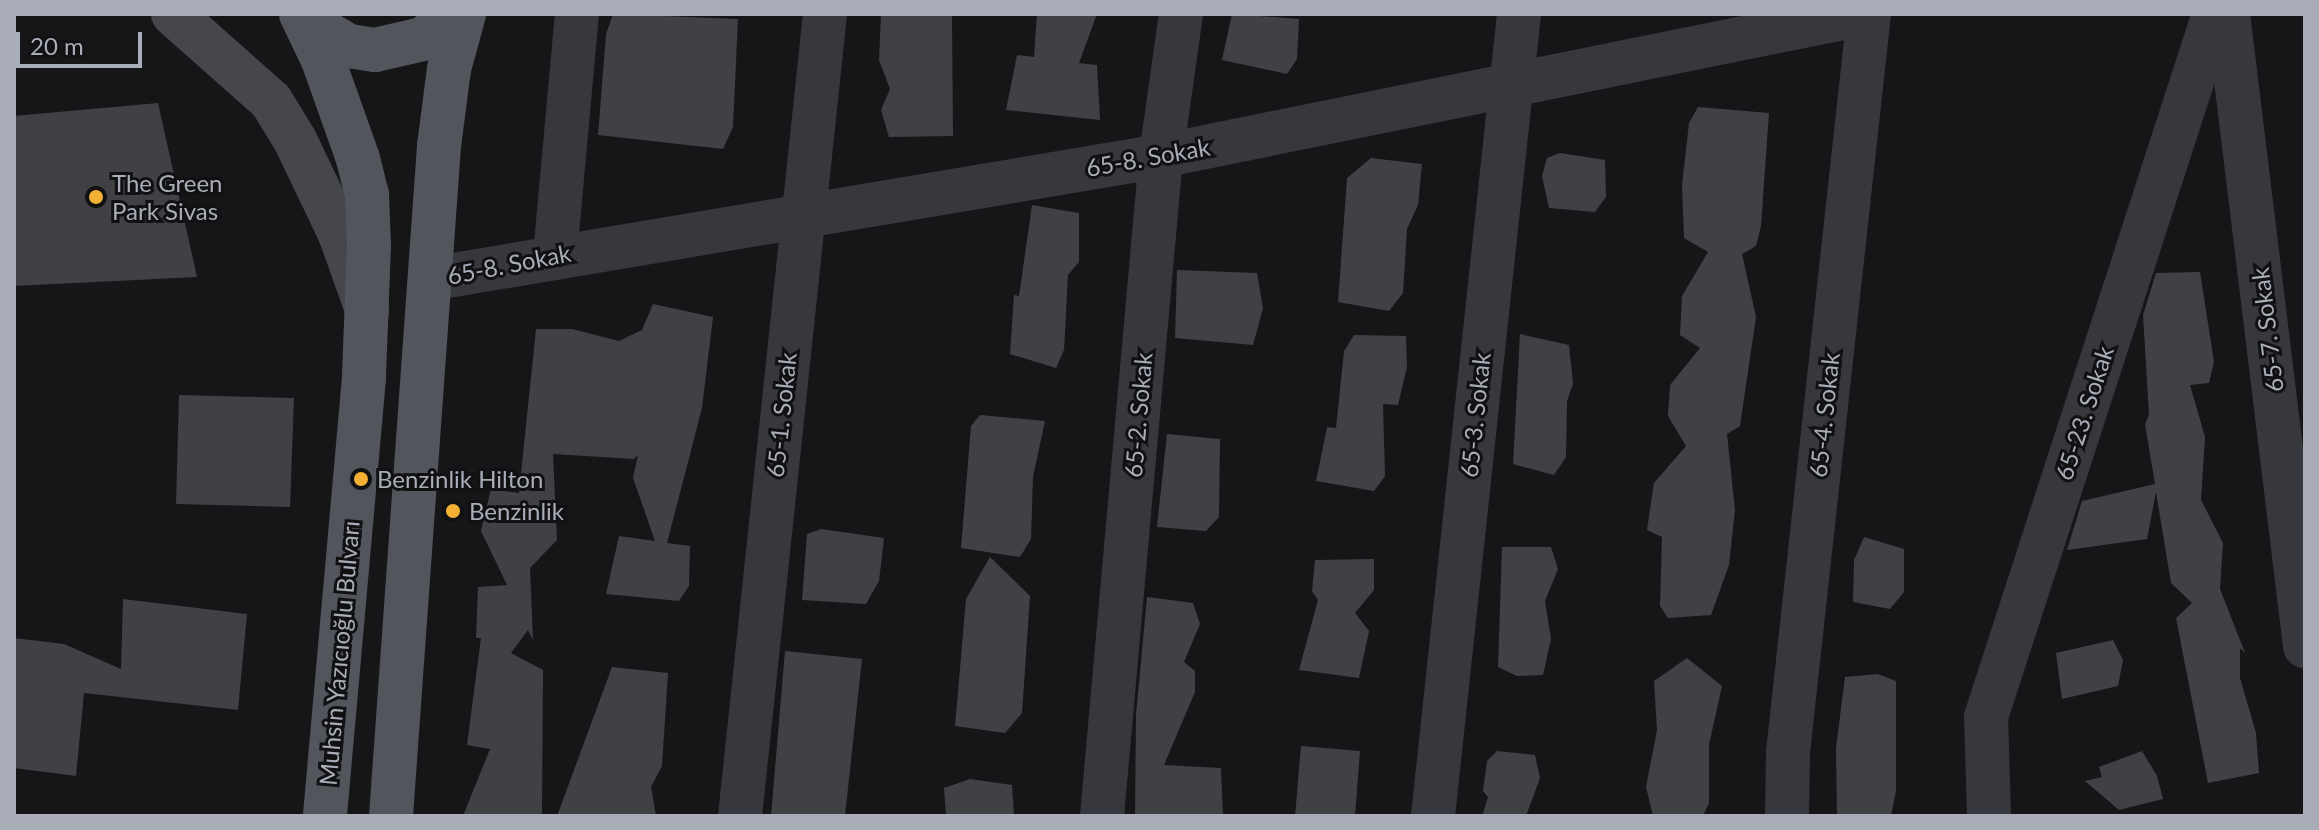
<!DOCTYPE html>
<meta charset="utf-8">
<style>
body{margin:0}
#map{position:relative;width:2319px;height:830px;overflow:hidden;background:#161618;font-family:Lato,sans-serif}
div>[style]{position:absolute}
.building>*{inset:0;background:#404145}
.street>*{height:44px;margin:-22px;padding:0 22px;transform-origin:22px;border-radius:22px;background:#37383d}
.secondary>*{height:44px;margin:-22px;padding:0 22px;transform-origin:22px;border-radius:22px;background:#45474d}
.primary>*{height:44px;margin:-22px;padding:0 22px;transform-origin:22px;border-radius:22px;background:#53555c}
.dots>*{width:22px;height:22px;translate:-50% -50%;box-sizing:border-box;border:4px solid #111113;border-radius:50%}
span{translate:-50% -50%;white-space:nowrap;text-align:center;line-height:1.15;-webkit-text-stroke:6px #111113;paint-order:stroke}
.street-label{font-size:24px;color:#a8adb8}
.poi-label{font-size:24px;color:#a8adb8}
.left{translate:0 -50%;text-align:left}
.frame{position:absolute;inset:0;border:16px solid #a8adb8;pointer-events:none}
.scale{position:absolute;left:16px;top:32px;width:126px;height:36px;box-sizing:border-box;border:4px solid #a8adb8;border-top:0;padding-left:10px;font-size:24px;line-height:28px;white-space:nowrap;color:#a8adb8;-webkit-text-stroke:6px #111113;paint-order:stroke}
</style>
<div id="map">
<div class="building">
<i style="clip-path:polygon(613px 14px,738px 19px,733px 127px,723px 149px,598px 135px,606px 34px)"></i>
<i style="clip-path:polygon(881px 14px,952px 14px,953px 136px,889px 137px,881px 110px,890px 89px,879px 60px)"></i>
<i style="clip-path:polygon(1037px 14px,1097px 14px,1079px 63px,1097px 65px,1100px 120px,1006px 110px,1017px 55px,1034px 57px)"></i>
<i style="clip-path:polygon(1232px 14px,1299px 19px,1297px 59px,1287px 74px,1222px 60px)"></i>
<i style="clip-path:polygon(158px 103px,197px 277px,14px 286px,14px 116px)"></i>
<i style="clip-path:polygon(1698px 107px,1769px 113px,1761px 226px,1756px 246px,1742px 254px,1756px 317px,1740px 426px,1727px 434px,1735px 510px,1729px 565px,1711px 615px,1668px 618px,1660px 606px,1662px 537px,1647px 530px,1654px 483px,1686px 446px,1668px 416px,1670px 385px,1700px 348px,1680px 335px,1682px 296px,1708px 252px,1684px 238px,1682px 185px,1689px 123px)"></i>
<i style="clip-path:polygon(1560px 153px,1605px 160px,1606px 197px,1595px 212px,1549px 208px,1542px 176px,1547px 158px)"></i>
<i style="clip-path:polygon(1371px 158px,1422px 164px,1418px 205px,1407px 229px,1403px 293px,1389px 311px,1338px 302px,1347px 178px)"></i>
<i style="clip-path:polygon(1032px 205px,1079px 213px,1079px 262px,1068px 275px,1064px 350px,1056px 368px,1010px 354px,1014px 295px,1019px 296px)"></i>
<i style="clip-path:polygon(1177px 270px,1257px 273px,1263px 308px,1253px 345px,1175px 338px)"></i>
<i style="clip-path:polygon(2200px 272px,2214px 362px,2209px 383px,2190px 385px,2205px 437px,2201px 500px,2223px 543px,2220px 589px,2245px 653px,2240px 648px,2240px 678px,2256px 733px,2259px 773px,2208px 783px,2176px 618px,2192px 603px,2171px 583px,2156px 492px,2147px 539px,2067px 550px,2082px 501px,2155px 484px,2145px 424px,2149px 415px,2143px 315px,2156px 273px)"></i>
<i style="clip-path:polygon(653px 304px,713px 317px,702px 408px,667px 543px,690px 546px,689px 586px,679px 601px,606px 594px,619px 536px,655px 541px,633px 478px,638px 455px,634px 459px,553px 454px,557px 540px,530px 568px,533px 640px,528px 630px,511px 653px,543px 670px,542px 816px,463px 816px,490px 749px,467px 745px,481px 638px,476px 638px,478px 587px,507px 585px,481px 531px,491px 489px,519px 493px,536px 329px,572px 329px,619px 341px,642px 330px)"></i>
<i style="clip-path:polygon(1520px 334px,1569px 345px,1573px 384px,1567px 401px,1566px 457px,1554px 475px,1513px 464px)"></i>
<i style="clip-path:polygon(1354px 335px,1406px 336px,1407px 367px,1398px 405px,1383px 404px,1385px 476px,1374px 491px,1316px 481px,1327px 427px,1336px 428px,1344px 351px)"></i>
<i style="clip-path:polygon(179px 395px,294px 398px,290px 507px,176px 504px)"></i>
<i style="clip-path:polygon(980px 415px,1045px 421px,1033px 477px,1031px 539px,1020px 557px,961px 548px,971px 426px)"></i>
<i style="clip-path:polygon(1167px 434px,1220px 439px,1219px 517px,1206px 531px,1157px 527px)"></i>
<i style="clip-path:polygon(821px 529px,884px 538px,879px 581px,866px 604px,802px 600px,807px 534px)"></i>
<i style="clip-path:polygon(1864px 537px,1904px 549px,1904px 592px,1890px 609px,1853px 602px,1854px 560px)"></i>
<i style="clip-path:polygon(1502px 547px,1551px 547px,1558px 569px,1545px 601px,1551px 639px,1543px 675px,1517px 676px,1498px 667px)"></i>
<i style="clip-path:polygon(990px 557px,1030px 596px,1022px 713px,1005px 733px,955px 726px,966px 599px)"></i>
<i style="clip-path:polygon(1374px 559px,1374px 590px,1355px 613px,1369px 631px,1359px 678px,1299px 670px,1318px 600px,1312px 591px,1315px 560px)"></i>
<i style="clip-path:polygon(1147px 597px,1193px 603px,1200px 624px,1184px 662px,1195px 671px,1195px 692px,1164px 765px,1221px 768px,1223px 816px,1135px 816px,1136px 715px)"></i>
<i style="clip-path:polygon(123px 599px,247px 614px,238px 710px,84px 693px,76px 776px,14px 768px,14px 638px,64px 644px,121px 669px)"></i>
<i style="clip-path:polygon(2113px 640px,2123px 660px,2118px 686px,2062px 699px,2056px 653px)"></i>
<i style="clip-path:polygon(785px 651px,862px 659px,845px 816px,771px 816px)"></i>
<i style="clip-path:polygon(1687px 658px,1722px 686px,1709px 745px,1709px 803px,1703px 816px,1653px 816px,1646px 787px,1657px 730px,1654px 681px)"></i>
<i style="clip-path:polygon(612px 667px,668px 673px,662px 766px,651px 787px,656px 816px,557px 816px)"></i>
<i style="clip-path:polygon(1878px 674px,1896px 681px,1896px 791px,1891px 816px,1837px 816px,1836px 748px,1845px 677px)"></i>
<i style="clip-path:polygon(1301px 746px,1360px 751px,1355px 816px,1295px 816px)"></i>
<i style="clip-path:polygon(1497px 751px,1535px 755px,1540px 778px,1526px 816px,1482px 816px,1488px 797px,1483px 791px,1487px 761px)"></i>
<i style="clip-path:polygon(2142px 751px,2157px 776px,2163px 799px,2119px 810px,2085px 781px,2102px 777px,2099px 767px)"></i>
<i style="clip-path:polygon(970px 779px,1012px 785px,1014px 816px,946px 816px,944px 788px)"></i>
</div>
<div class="street">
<i style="left:2228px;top:14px;width:637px;rotate:83.05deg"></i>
<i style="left:555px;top:255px;width:242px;rotate:-84.8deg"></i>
<i style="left:430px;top:279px;width:741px;rotate:-9.55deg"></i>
<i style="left:1161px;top:156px;width:715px;rotate:-11.45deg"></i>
<i style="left:740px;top:816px;width:806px;rotate:-83.95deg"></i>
<i style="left:1102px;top:816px;width:663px;rotate:-84.89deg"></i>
<i style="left:1161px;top:156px;width:143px;rotate:-82deg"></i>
<i style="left:1433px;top:816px;width:807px;rotate:-83.88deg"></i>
<i style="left:1787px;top:816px;width:64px;rotate:-89.1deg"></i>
<i style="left:1788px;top:752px;width:742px;rotate:-83.74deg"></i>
<i style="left:1989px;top:816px;width:99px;rotate:-91.7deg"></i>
<i style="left:1986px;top:717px;width:739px;rotate:-72.03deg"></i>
</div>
<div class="secondary">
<i style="left:173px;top:14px;width:131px;rotate:41.6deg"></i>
<i style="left:271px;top:101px;width:46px;rotate:58.4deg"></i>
<i style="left:295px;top:140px;width:104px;rotate:64.4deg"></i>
<i style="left:340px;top:234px;width:81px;rotate:70.4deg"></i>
</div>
<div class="primary">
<i style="left:301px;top:14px;width:51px;rotate:64.4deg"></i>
<i style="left:323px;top:60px;width:105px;rotate:70.5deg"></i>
<i style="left:358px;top:159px;width:36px;rotate:76deg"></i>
<i style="left:367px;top:194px;width:51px;rotate:87.8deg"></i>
<i style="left:369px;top:245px;width:133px;rotate:92.2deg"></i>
<i style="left:364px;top:378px;width:440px;rotate:95.1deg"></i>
<i style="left:306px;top:21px;width:50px;rotate:30.2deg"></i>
<i style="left:349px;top:46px;width:26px;rotate:9deg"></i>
<i style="left:375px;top:50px;width:49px;rotate:-12.9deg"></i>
<i style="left:423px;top:39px;width:40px;rotate:-39deg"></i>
<i style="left:391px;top:816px;width:672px;rotate:-85.9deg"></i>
<i style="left:439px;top:146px;width:78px;rotate:-82.6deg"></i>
<i style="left:449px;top:69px;width:57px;rotate:-74.7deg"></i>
</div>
<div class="dots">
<i style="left:96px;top:197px;background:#f2b134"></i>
<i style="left:361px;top:479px;background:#f2b134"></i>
<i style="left:453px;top:511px;background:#f2b134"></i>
</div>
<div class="street-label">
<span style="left:1148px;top:157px;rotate:-10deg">65-8. Sokak</span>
<span style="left:509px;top:264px;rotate:-11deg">65-8. Sokak</span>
<span style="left:2267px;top:330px;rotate:-97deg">65-7. Sokak</span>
<span style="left:2084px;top:413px;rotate:-72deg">65-23. Sokak</span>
<span style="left:781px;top:415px;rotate:-84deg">65-1. Sokak</span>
<span style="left:1138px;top:415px;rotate:-85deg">65-2. Sokak</span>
<span style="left:1475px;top:415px;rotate:-84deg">65-3. Sokak</span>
<span style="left:1824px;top:415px;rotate:-84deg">65-4. Sokak</span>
<span style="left:339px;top:653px;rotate:-85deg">Muhsin Yazıcıoğlu Bulvarı</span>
</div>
<div class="poi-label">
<span class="left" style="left:112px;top:197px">The Green<br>Park Sivas</span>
<span class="left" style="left:377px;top:479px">Benzinlik Hilton</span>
<span class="left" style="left:469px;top:511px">Benzinlik</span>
</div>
<div class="frame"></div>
<div class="scale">20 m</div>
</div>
